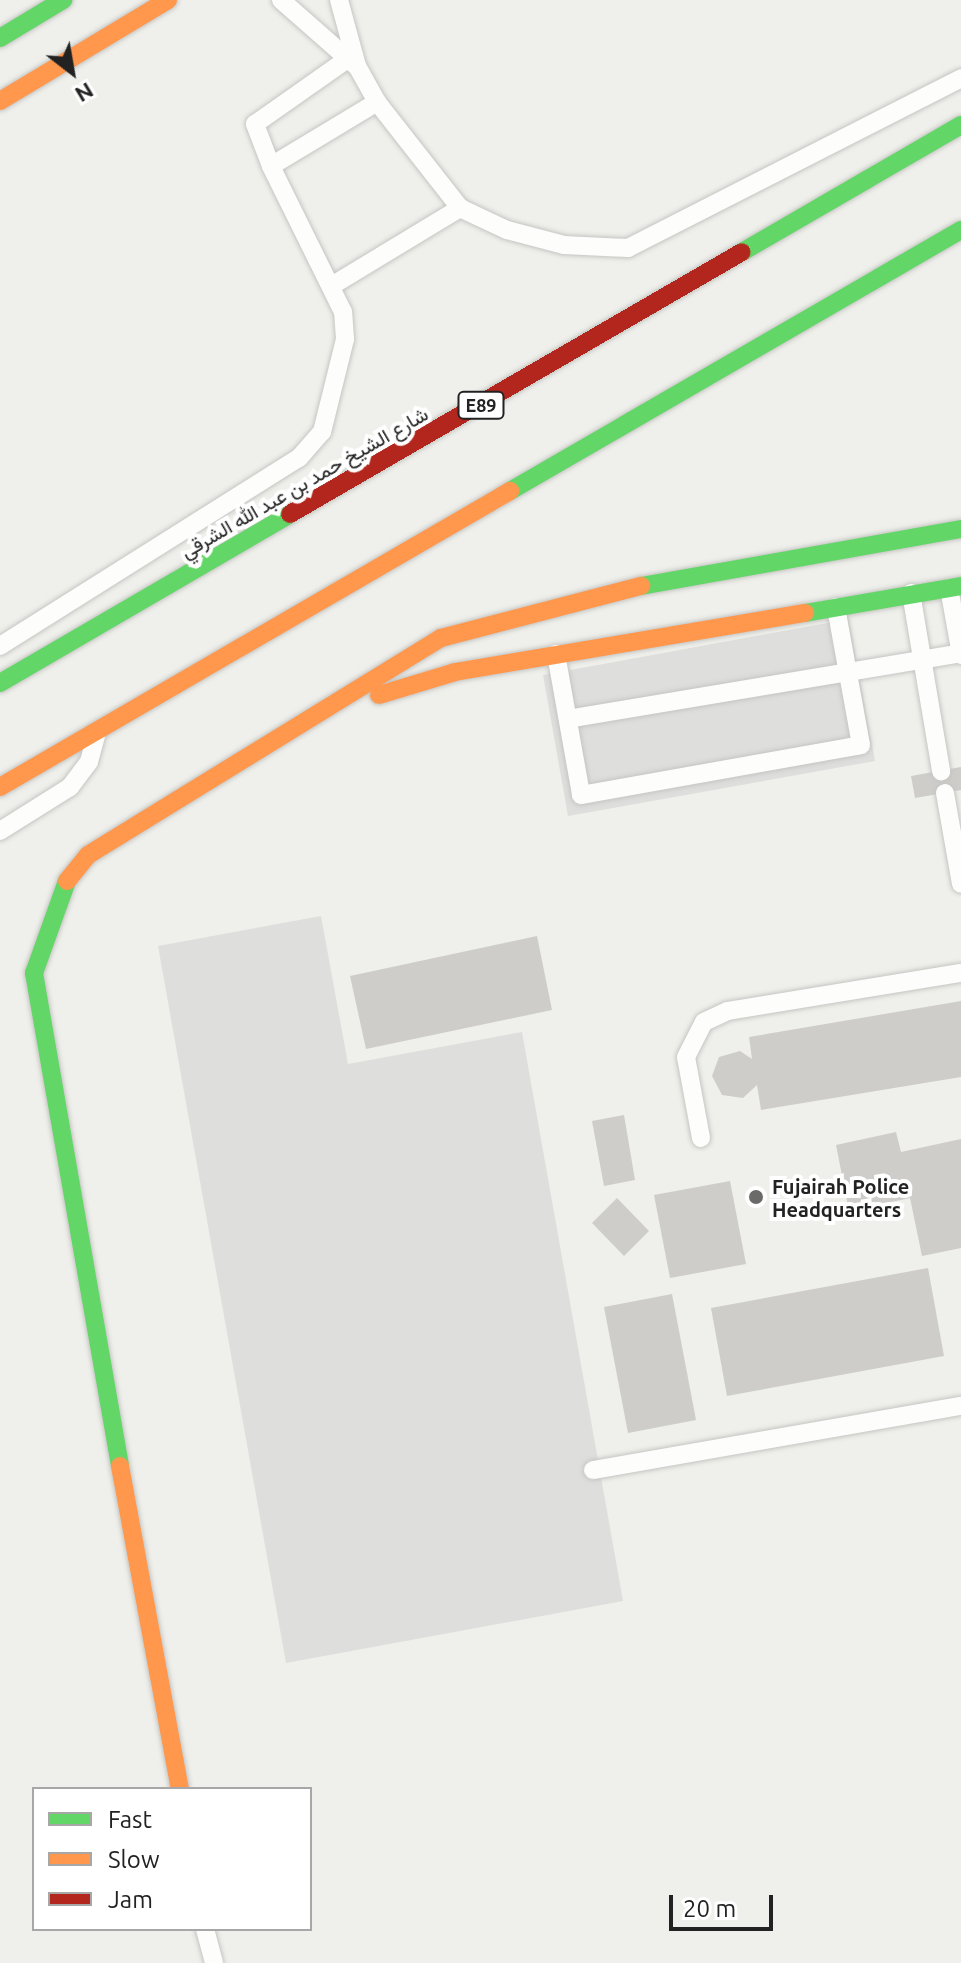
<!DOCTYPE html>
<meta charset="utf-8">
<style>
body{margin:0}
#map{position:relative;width:961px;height:1963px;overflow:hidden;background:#efefeb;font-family:Ubuntu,Vazirmatn,sans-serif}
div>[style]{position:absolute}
.religious>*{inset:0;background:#dededc}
.building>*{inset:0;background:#cecdca}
.roads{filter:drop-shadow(0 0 2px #c5c5c3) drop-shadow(0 0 2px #c5c5c3)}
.lane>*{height:18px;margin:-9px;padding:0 9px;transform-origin:9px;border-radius:9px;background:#fdfdfc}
.fast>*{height:18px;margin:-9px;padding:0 9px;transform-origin:9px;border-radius:9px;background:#63d668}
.slow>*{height:18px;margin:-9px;padding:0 9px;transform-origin:9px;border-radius:9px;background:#ff974d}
.jam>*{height:18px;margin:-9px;padding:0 9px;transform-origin:9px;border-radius:9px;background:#b3261e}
.dots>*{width:22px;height:22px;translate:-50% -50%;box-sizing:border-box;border:4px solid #fff;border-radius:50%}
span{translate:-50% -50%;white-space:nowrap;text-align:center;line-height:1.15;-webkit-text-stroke:8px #fff;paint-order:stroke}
.shield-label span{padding:2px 6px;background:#fff;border:2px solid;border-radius:6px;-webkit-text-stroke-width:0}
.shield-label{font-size:18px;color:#222;font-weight:700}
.street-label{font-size:20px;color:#222}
.poi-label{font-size:20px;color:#222;font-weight:700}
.left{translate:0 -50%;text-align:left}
.legend{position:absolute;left:32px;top:1787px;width:280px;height:144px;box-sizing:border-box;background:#fff;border:2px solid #a7a7a7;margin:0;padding:10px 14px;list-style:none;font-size:24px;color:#222}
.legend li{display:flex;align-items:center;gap:16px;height:40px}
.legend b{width:40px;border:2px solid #a7a7a7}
.north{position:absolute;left:32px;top:32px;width:80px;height:80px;-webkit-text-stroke:6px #fff;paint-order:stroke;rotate:149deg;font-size:22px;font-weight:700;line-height:32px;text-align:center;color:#222}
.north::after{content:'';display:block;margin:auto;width:28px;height:36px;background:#222;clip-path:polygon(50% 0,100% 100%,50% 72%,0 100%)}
.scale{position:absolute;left:669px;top:1895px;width:104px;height:36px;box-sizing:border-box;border:4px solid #222;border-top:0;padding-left:10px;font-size:24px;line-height:28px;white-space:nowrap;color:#222;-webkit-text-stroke:6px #fff;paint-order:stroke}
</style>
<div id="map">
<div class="religious">
<i style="clip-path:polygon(849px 619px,875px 761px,568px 816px,543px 675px)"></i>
<i style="clip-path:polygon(321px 916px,348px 1064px,522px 1032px,623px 1601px,286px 1663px,158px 946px)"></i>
</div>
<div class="building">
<i style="clip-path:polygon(961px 767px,961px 790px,915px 798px,911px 776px)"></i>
<i style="clip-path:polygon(537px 936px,552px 1010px,366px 1049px,350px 976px)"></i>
<i style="clip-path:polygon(961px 1001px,961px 1077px,761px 1110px,757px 1085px,743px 1098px,722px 1095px,712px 1076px,719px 1057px,740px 1051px,752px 1059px,749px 1037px)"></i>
<i style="clip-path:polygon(624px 1115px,635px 1180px,604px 1186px,592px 1121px)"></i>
<i style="clip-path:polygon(896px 1132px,901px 1152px,961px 1139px,961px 1248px,922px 1256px,910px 1198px,849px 1211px,836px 1145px)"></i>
<i style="clip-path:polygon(730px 1181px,746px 1264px,670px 1278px,654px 1195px)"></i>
<i style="clip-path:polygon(617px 1198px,649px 1231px,624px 1256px,592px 1223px)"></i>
<i style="clip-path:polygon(928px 1268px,944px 1356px,727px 1396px,711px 1308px)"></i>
<i style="clip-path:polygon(672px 1294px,696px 1420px,628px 1433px,604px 1307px)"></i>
</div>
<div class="roads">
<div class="lane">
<i style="left:281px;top:0;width:100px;rotate:41.3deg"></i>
<i style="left:339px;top:0;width:68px;rotate:74.7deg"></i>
<i style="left:357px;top:66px;width:41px;rotate:60.9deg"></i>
<i style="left:377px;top:102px;width:135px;rotate:51.9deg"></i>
<i style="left:460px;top:208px;width:52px;rotate:25.1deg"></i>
<i style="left:507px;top:230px;width:59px;rotate:14.7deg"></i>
<i style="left:564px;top:245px;width:64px;rotate:2.7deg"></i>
<i style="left:628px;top:248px;width:374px;rotate:-27deg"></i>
<i style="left:271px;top:166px;width:45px;rotate:-110.9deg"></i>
<i style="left:255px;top:124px;width:111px;rotate:-35.1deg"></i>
<i style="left:333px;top:285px;width:149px;rotate:-31.2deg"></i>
<i style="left:949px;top:588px;width:68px;rotate:79.8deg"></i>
<i style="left:911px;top:593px;width:181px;rotate:80.4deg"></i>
<i style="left:0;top:646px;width:353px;rotate:-32.2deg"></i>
<i style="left:299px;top:458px;width:35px;rotate:-49deg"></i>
<i style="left:322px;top:432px;width:96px;rotate:-76.1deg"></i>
<i style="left:345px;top:339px;width:27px;rotate:-94deg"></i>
<i style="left:343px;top:312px;width:163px;rotate:-116.3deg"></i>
<i style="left:271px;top:166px;width:124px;rotate:-31.1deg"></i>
<i style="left:556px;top:654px;width:143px;rotate:79.9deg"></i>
<i style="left:581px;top:795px;width:284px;rotate:-10.1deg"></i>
<i style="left:861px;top:745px;width:140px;rotate:-100.3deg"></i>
<i style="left:568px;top:719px;width:399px;rotate:-9.5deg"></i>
<i style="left:945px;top:793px;width:92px;rotate:80deg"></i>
<i style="left:0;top:831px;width:83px;rotate:-32.2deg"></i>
<i style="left:70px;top:787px;width:31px;rotate:-53deg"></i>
<i style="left:89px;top:762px;width:27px;rotate:-75deg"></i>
<i style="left:701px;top:1138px;width:82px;rotate:-100.5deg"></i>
<i style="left:686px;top:1057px;width:39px;rotate:-63deg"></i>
<i style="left:704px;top:1022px;width:26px;rotate:-25deg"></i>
<i style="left:728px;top:1011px;width:236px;rotate:-9.3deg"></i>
<i style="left:593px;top:1470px;width:374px;rotate:-9.9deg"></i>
<i style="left:205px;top:1929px;width:35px;rotate:75deg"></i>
</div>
<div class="fast">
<i style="left:0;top:38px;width:74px;rotate:-31.1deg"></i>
<i style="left:742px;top:252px;width:253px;rotate:-30.1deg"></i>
<i style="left:510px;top:491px;width:521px;rotate:-30.06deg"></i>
<i style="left:641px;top:586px;width:325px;rotate:-10.1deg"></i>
<i style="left:805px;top:613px;width:158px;rotate:-9.8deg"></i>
<i style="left:0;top:683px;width:336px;rotate:-30.2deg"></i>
<i style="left:67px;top:881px;width:98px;rotate:109.7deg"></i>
<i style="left:34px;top:973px;width:500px;rotate:80.1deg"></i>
</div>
<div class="slow">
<i style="left:0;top:101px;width:196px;rotate:-31deg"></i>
<i style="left:379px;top:695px;width:79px;rotate:-16.8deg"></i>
<i style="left:455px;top:672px;width:355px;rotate:-9.6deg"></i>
<i style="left:0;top:787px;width:590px;rotate:-30.13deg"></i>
<i style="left:67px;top:881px;width:33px;rotate:-51deg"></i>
<i style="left:88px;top:855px;width:414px;rotate:-31.6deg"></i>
<i style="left:441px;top:638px;width:207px;rotate:-14.6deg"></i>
<i style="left:120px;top:1466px;width:329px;rotate:79.5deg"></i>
</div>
<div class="jam">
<i style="left:290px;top:514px;width:522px;rotate:-30.1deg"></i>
</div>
</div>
<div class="dots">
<i style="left:756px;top:1197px;background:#6a6a68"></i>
</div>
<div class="shield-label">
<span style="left:481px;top:405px">E89</span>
</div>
<div class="street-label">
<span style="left:304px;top:482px;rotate:-30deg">شارع الشيخ حمد بن عبد الله الشرقي</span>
</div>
<div class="poi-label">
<span class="left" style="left:772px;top:1198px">Fujairah Police<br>Headquarters</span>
</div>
<ul class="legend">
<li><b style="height:10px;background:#63d668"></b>Fast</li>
<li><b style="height:10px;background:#ff974d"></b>Slow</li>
<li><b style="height:10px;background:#b3261e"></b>Jam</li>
</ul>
<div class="north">N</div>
<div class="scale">20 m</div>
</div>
